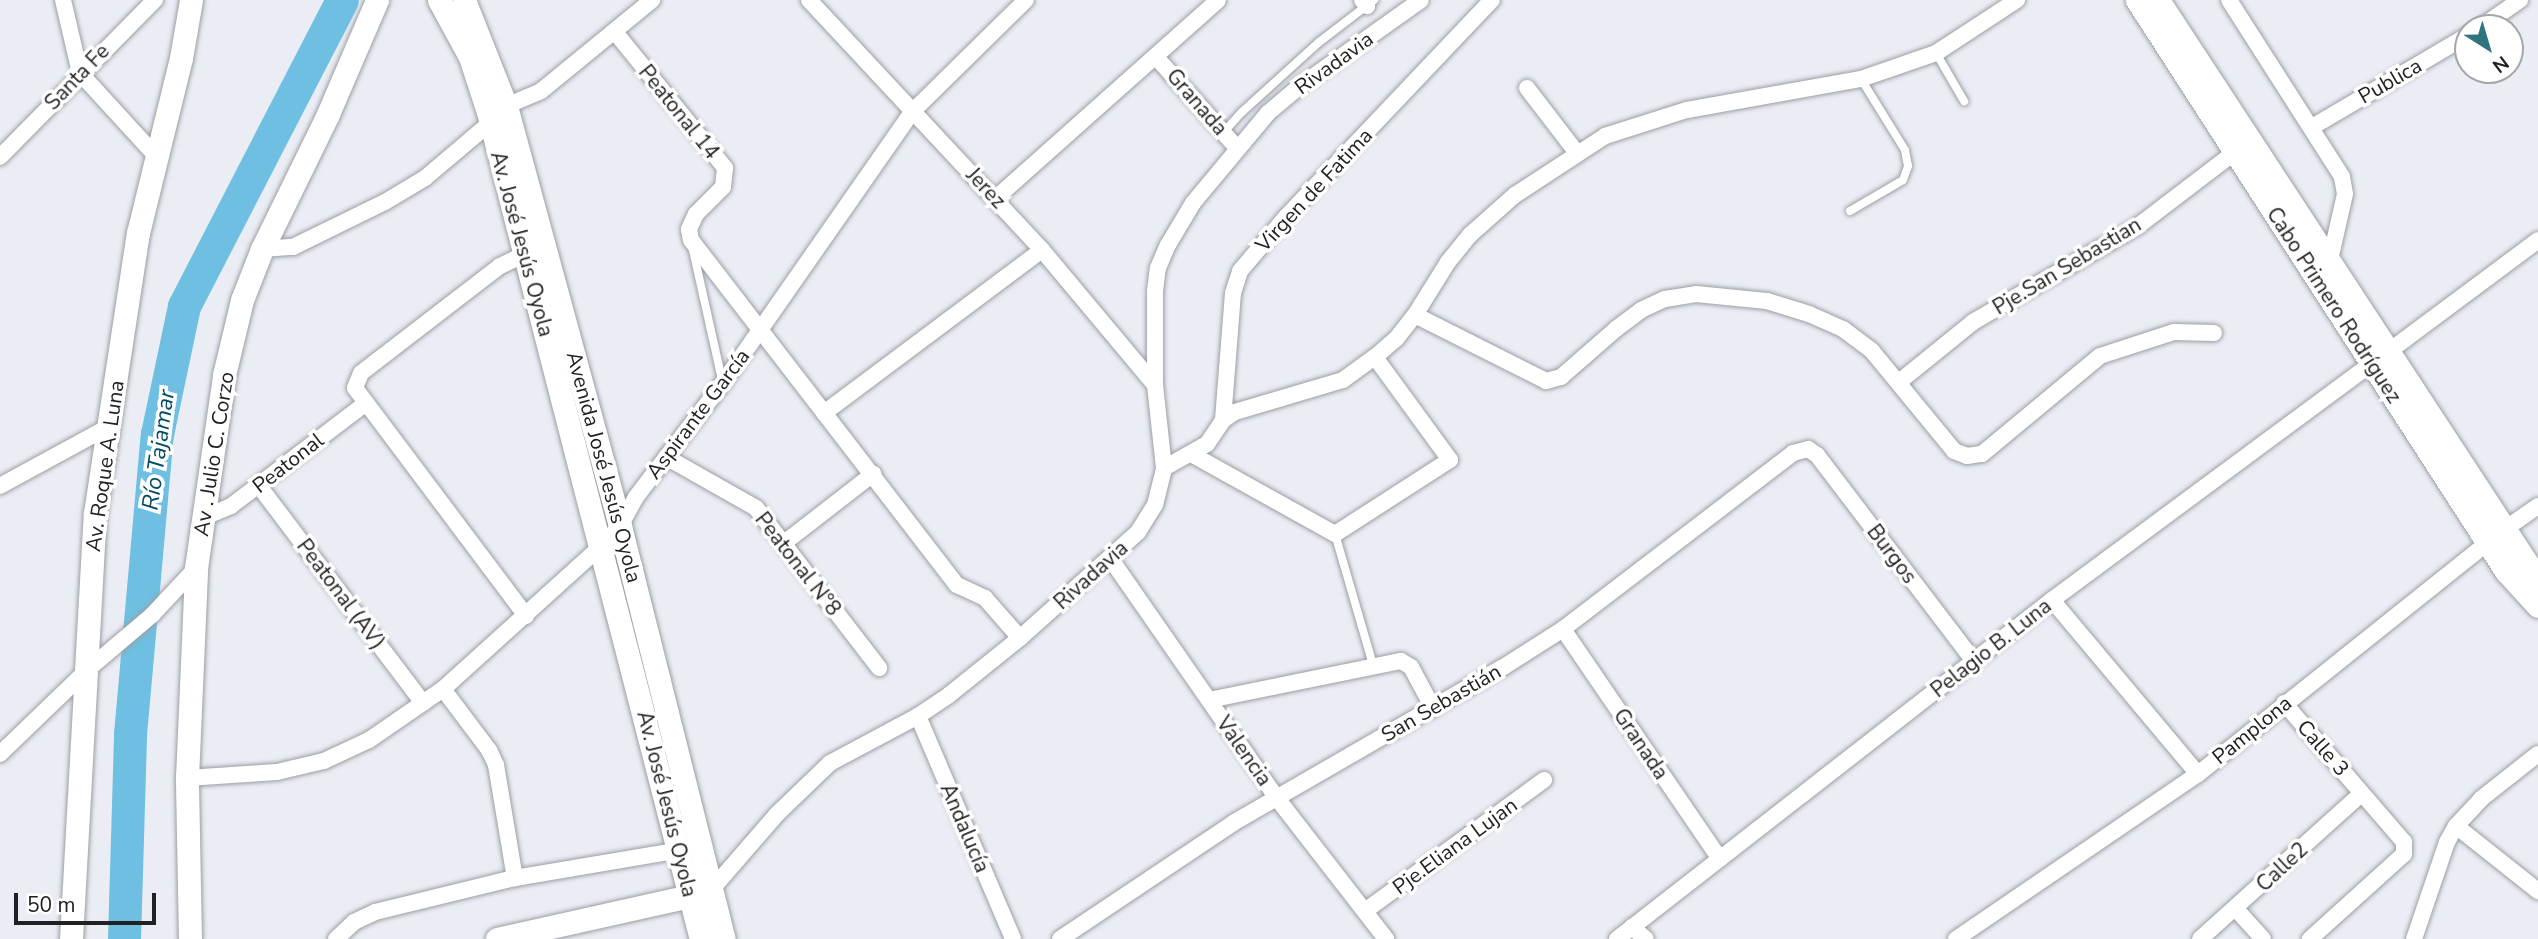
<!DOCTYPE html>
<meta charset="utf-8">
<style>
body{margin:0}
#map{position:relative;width:2538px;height:939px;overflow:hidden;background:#eaedf4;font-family:"Nunito Sans",sans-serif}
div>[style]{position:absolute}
.river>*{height:33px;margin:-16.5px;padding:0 16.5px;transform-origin:16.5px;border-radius:16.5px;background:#6fbfe2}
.roads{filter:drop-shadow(0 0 2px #9b9fa4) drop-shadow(0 0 2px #9b9fa4)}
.lane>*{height:8px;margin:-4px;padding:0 4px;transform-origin:4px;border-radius:4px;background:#fff}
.street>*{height:16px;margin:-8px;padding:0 8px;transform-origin:8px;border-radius:8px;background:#fff}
.secondary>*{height:23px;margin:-11.5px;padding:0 11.5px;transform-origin:11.5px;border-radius:11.5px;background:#fff}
span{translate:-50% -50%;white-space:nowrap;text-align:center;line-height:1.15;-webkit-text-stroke:7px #fff;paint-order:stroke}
.street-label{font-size:21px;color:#202123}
.water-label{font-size:23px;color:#034b63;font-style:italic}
.north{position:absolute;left:2454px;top:14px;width:70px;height:70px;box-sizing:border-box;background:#fff;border:2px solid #a6a6a7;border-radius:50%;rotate:143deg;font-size:19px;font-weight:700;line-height:28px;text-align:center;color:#202123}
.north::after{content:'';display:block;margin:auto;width:24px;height:32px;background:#2e7580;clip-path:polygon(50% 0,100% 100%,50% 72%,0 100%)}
.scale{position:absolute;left:14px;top:893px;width:142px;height:32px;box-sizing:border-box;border:4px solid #202123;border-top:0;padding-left:9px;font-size:21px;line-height:24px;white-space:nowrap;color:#202123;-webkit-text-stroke:5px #fff;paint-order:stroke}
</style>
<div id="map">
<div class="river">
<i style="left:124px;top:939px;width:205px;rotate:-88.3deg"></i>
<i style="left:130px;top:734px;width:301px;rotate:-84.9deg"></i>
<i style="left:157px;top:434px;width:131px;rotate:-78.1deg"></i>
<i style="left:184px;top:306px;width:344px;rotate:-62.7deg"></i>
</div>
<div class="roads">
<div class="lane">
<i style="left:1936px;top:53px;width:56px;rotate:59.7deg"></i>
<i style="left:1223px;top:133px;width:28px;rotate:-48deg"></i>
<i style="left:1242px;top:112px;width:103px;rotate:-42.2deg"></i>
<i style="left:1318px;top:43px;width:71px;rotate:-37.5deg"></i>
<i style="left:1850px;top:211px;width:61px;rotate:-30.3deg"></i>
<i style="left:1903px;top:180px;width:15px;rotate:-70deg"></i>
<i style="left:1908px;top:166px;width:16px;rotate:-101deg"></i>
<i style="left:1905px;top:150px;width:84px;rotate:-121.8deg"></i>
<i style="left:693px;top:250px;width:133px;rotate:77.4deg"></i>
<i style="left:1335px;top:534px;width:136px;rotate:73.8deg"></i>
</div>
<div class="street">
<i style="left:63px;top:0;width:75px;rotate:76.9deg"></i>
<i style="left:80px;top:73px;width:114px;rotate:47.5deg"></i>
<i style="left:809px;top:0;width:342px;rotate:47deg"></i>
<i style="left:1042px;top:250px;width:176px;rotate:50.1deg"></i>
<i style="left:1362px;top:0;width:8px;rotate:50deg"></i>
<i style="left:2229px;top:0;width:210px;rotate:57.4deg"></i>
<i style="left:2342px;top:177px;width:17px;rotate:80deg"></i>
<i style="left:2345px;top:194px;width:68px;rotate:102.8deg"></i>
<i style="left:2480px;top:28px;width:49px;rotate:-35deg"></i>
<i style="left:615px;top:32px;width:175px;rotate:51deg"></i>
<i style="left:725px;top:168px;width:19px;rotate:96deg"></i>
<i style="left:723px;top:187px;width:38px;rotate:135deg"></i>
<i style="left:696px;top:214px;width:17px;rotate:115deg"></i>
<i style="left:689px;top:229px;width:11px;rotate:80deg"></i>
<i style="left:691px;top:240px;width:436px;rotate:52.4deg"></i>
<i style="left:957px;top:585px;width:31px;rotate:25deg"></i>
<i style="left:985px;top:598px;width:53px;rotate:48.8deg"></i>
<i style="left:1156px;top:57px;width:122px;rotate:48.3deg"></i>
<i style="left:1527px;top:88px;width:82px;rotate:52.4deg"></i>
<i style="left:506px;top:106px;width:38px;rotate:-23deg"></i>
<i style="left:541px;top:91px;width:144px;rotate:-39.3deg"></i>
<i style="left:2312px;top:127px;width:181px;rotate:-30.5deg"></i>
<i style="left:0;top:157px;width:221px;rotate:-45.4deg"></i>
<i style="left:996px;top:198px;width:297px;rotate:-41.7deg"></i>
<i style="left:262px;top:249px;width:31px;rotate:-4deg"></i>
<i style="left:293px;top:247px;width:102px;rotate:-26.1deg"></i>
<i style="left:385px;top:202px;width:47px;rotate:-31deg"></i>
<i style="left:425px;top:178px;width:85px;rotate:-40.2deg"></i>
<i style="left:525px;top:254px;width:28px;rotate:154deg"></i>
<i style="left:500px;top:266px;width:175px;rotate:142.4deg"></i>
<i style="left:361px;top:373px;width:16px;rotate:112deg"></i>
<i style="left:355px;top:388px;width:285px;rotate:53.1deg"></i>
<i style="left:1415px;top:315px;width:147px;rotate:26.7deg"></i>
<i style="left:1546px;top:381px;width:16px;rotate:-15deg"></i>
<i style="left:1561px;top:377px;width:73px;rotate:-41.1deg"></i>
<i style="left:1616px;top:329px;width:31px;rotate:-37deg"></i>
<i style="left:1641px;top:310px;width:26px;rotate:-25deg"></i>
<i style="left:1665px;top:299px;width:31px;rotate:-9deg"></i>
<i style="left:1696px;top:294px;width:71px;rotate:5.6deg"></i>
<i style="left:1767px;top:301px;width:44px;rotate:17.2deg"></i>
<i style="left:1809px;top:314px;width:37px;rotate:24deg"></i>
<i style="left:1843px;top:329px;width:36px;rotate:37deg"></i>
<i style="left:1872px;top:351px;width:129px;rotate:50.6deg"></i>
<i style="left:1954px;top:451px;width:14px;rotate:21deg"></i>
<i style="left:1967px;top:456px;width:15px;rotate:-8deg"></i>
<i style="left:1982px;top:454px;width:153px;rotate:-39.7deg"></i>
<i style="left:2100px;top:356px;width:78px;rotate:-18deg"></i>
<i style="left:2174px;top:332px;width:40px;rotate:1.4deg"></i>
<i style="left:2388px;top:352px;width:187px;rotate:-36.7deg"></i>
<i style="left:1899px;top:382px;width:95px;rotate:-39deg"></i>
<i style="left:1973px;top:322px;width:191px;rotate:-30.2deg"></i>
<i style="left:2138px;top:226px;width:122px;rotate:-37.3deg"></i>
<i style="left:824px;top:413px;width:272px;rotate:-36.8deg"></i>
<i style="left:1223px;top:420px;width:127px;rotate:-85.5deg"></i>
<i style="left:1233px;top:293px;width:23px;rotate:-72deg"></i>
<i style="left:1240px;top:271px;width:71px;rotate:-49.6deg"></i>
<i style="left:1286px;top:217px;width:299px;rotate:-46.5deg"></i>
<i style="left:1193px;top:455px;width:162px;rotate:29.1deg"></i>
<i style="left:1335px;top:534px;width:137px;rotate:-32.8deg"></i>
<i style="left:1450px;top:460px;width:127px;rotate:-126.1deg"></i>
<i style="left:666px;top:457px;width:103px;rotate:29.5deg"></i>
<i style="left:756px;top:508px;width:202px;rotate:52.4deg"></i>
<i style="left:1164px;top:468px;width:49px;rotate:-29.2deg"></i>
<i style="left:1207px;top:444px;width:29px;rotate:-56deg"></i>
<i style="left:1223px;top:420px;width:14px;rotate:-34deg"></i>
<i style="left:1235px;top:412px;width:113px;rotate:-16.5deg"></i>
<i style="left:1343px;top:380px;width:39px;rotate:-36deg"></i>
<i style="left:1375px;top:357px;width:28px;rotate:-41deg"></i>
<i style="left:1396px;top:339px;width:31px;rotate:-52deg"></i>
<i style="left:1415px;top:315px;width:62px;rotate:-58.1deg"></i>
<i style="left:1448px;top:262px;width:36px;rotate:-51deg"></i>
<i style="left:1471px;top:234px;width:59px;rotate:-41.6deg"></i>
<i style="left:1515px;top:195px;width:108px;rotate:-33.2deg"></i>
<i style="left:1605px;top:136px;width:86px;rotate:-17.6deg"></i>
<i style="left:1687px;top:110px;width:177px;rotate:-10.1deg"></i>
<i style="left:1861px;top:79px;width:79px;rotate:-19.1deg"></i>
<i style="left:1936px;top:53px;width:97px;rotate:-33.2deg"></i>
<i style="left:0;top:486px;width:123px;rotate:-28.6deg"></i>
<i style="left:259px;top:486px;width:272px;rotate:52.9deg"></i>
<i style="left:205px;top:517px;width:28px;rotate:-23deg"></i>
<i style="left:231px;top:506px;width:170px;rotate:-37.3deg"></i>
<i style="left:784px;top:543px;width:113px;rotate:-37.8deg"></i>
<i style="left:1110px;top:558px;width:291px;rotate:55.2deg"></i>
<i style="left:1276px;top:797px;width:180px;rotate:52.2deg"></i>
<i style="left:2052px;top:600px;width:227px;rotate:50deg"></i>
<i style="left:1563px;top:629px;width:278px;rotate:55.7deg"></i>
<i style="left:443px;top:689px;width:76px;rotate:53deg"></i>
<i style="left:489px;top:750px;width:17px;rotate:65deg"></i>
<i style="left:496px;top:765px;width:115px;rotate:80.5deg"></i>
<i style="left:1209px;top:700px;width:196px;rotate:-11.5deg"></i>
<i style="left:1401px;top:661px;width:12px;rotate:31deg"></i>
<i style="left:1411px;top:667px;width:47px;rotate:61.8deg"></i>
<i style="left:2284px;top:703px;width:184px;rotate:49.2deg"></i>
<i style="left:2404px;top:842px;width:12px;rotate:90deg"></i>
<i style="left:2404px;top:854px;width:127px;rotate:137.9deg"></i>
<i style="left:918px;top:716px;width:242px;rotate:66.9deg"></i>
<i style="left:0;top:754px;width:120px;rotate:-44deg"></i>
<i style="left:86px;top:671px;width:87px;rotate:-40.3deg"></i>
<i style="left:152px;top:615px;width:64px;rotate:-46.9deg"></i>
<i style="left:187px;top:778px;width:90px;rotate:-3.8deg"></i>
<i style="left:277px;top:772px;width:48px;rotate:-13.2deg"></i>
<i style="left:324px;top:761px;width:50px;rotate:-25deg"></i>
<i style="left:369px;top:740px;width:90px;rotate:-34.6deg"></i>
<i style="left:443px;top:689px;width:212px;rotate:-42.1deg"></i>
<i style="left:600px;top:547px;width:29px;rotate:-46deg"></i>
<i style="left:620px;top:526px;width:33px;rotate:-61deg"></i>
<i style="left:636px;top:497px;width:143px;rotate:-52.7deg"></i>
<i style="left:723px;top:383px;width:332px;rotate:-55.1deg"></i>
<i style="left:913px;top:111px;width:158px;rotate:-44.5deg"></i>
<i style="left:2456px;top:826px;width:105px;rotate:38.4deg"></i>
<i style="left:712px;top:889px;width:98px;rotate:-49.1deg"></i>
<i style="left:776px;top:815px;width:75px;rotate:-43.9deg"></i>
<i style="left:830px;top:763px;width:100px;rotate:-28.1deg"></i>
<i style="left:918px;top:716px;width:37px;rotate:-34deg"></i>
<i style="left:949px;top:695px;width:91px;rotate:-38.8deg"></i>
<i style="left:1020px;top:638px;width:159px;rotate:-41.9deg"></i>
<i style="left:1138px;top:532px;width:32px;rotate:-58deg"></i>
<i style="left:1155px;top:505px;width:38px;rotate:-76deg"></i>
<i style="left:1164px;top:468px;width:83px;rotate:-96.2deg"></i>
<i style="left:1155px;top:385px;width:94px;rotate:-90deg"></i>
<i style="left:1155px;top:291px;width:23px;rotate:-83deg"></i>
<i style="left:1158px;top:268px;width:25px;rotate:-67deg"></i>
<i style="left:1168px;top:245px;width:49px;rotate:-59.2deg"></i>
<i style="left:1193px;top:203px;width:117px;rotate:-50.2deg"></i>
<i style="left:1268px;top:113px;width:42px;rotate:-40.2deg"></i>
<i style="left:1300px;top:86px;width:148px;rotate:-35.4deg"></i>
<i style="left:2236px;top:909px;width:40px;rotate:48deg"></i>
<i style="left:1365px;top:911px;width:222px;rotate:-36.2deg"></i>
<i style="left:1632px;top:927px;width:18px;rotate:41deg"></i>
<i style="left:336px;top:939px;width:25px;rotate:-43deg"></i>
<i style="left:354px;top:922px;width:23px;rotate:-25deg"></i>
<i style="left:375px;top:912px;width:144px;rotate:-13.7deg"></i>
<i style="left:515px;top:878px;width:167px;rotate:-9.6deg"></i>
<i style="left:1060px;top:939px;width:208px;rotate:-33.8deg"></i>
<i style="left:1233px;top:823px;width:310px;rotate:-30deg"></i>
<i style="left:1502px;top:668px;width:72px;rotate:-32.6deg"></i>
<i style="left:1563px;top:629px;width:290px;rotate:-37.4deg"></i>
<i style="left:1793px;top:453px;width:16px;rotate:-15deg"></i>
<i style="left:1808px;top:449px;width:11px;rotate:34deg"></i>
<i style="left:1817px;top:455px;width:259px;rotate:52.7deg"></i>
<i style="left:1617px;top:939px;width:551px;rotate:-37.93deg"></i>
<i style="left:2052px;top:600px;width:398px;rotate:-36.5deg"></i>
<i style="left:1956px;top:939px;width:293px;rotate:-34.3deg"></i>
<i style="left:2198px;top:774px;width:393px;rotate:-38.6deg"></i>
<i style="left:2505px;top:529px;width:40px;rotate:-34.9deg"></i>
<i style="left:2200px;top:939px;width:217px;rotate:-42deg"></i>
<i style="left:2414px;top:939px;width:102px;rotate:-71.2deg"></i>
<i style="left:2447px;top:842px;width:18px;rotate:-61deg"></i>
<i style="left:2456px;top:826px;width:38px;rotate:-47deg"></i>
<i style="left:2482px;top:798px;width:71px;rotate:-38.2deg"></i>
</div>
<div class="secondary">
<i style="left:439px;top:0;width:65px;rotate:61.5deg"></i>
<i style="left:470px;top:57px;width:58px;rotate:71.9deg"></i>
<i style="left:488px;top:112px;width:854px;rotate:75.56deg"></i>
<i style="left:464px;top:0;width:114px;rotate:68.4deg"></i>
<i style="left:506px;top:106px;width:435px;rotate:74.8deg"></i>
<i style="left:620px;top:526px;width:426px;rotate:75.9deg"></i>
<i style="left:2137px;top:0;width:680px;rotate:57.13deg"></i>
<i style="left:2506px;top:571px;width:47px;rotate:47.6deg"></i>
<i style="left:2158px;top:0;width:693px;rotate:56.77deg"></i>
<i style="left:71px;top:939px;width:427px;rotate:-86.8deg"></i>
<i style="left:95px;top:513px;width:283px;rotate:-81.3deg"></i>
<i style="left:138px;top:233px;width:180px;rotate:-76.2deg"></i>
<i style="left:181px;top:58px;width:59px;rotate:-80.2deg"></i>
<i style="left:190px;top:939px;width:161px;rotate:-91.1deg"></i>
<i style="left:187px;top:778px;width:210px;rotate:-87.5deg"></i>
<i style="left:196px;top:568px;width:195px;rotate:-81.7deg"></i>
<i style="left:224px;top:375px;width:77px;rotate:-76.5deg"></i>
<i style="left:242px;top:300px;width:55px;rotate:-68.6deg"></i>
<i style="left:262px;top:249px;width:150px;rotate:-63.9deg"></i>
<i style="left:328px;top:114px;width:124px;rotate:-66.7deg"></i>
<i style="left:497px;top:939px;width:211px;rotate:-12.6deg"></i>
</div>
</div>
<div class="street-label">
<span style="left:1334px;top:63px;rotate:-36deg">Rivadavia</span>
<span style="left:77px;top:77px;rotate:-46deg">Santa Fe</span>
<span style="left:2390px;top:81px;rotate:-30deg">Publica</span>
<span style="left:1197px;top:102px;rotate:49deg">Granada</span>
<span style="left:679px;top:112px;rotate:51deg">Peatonal 14</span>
<span style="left:986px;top:188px;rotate:47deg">Jerez</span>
<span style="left:1314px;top:190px;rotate:-47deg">Virgen de Fatima</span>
<span style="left:522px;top:244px;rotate:75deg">Av. José Jesús Oyola</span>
<span style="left:2067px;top:266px;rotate:-31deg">Pje.San Sebastian</span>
<span style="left:2334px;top:305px;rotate:57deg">Cabo Primero Rodríguez</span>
<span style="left:698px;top:414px;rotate:-53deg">Aspirante García</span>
<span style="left:214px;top:454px;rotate:-81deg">Av . Julio C. Corzo</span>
<span style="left:288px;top:463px;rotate:-38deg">Peatonal</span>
<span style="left:105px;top:466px;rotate:-82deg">Av. Roque A. Luna</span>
<span style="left:604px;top:467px;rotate:75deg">Avenida José Jesús Oyola</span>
<span style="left:1892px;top:554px;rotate:53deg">Burgos</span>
<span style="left:798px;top:564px;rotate:52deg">Peatonal N°8</span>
<span style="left:1091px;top:575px;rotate:-42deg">Rivadavia</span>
<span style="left:341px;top:594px;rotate:53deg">Peatonal (AV)</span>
<span style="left:1991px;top:648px;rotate:-38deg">Pelagio B. Luna</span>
<span style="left:1441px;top:703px;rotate:-30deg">San Sebastián</span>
<span style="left:2252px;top:730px;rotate:-39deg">Pamplona</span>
<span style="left:1641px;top:744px;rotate:56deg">Granada</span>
<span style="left:2323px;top:748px;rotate:49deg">Calle 3</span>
<span style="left:1244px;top:751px;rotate:55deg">Valencia</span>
<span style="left:667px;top:804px;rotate:76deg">Av. José Jesús Oyola</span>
<span style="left:965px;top:828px;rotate:67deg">Andalucía</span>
<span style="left:1455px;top:846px;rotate:-36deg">Pje.Eliana Lujan</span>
<span style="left:2282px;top:867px;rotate:-43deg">Calle2</span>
</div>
<div class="water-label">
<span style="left:159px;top:450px;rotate:-82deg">Río Tajamar</span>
</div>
<div class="north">N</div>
<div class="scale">50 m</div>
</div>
